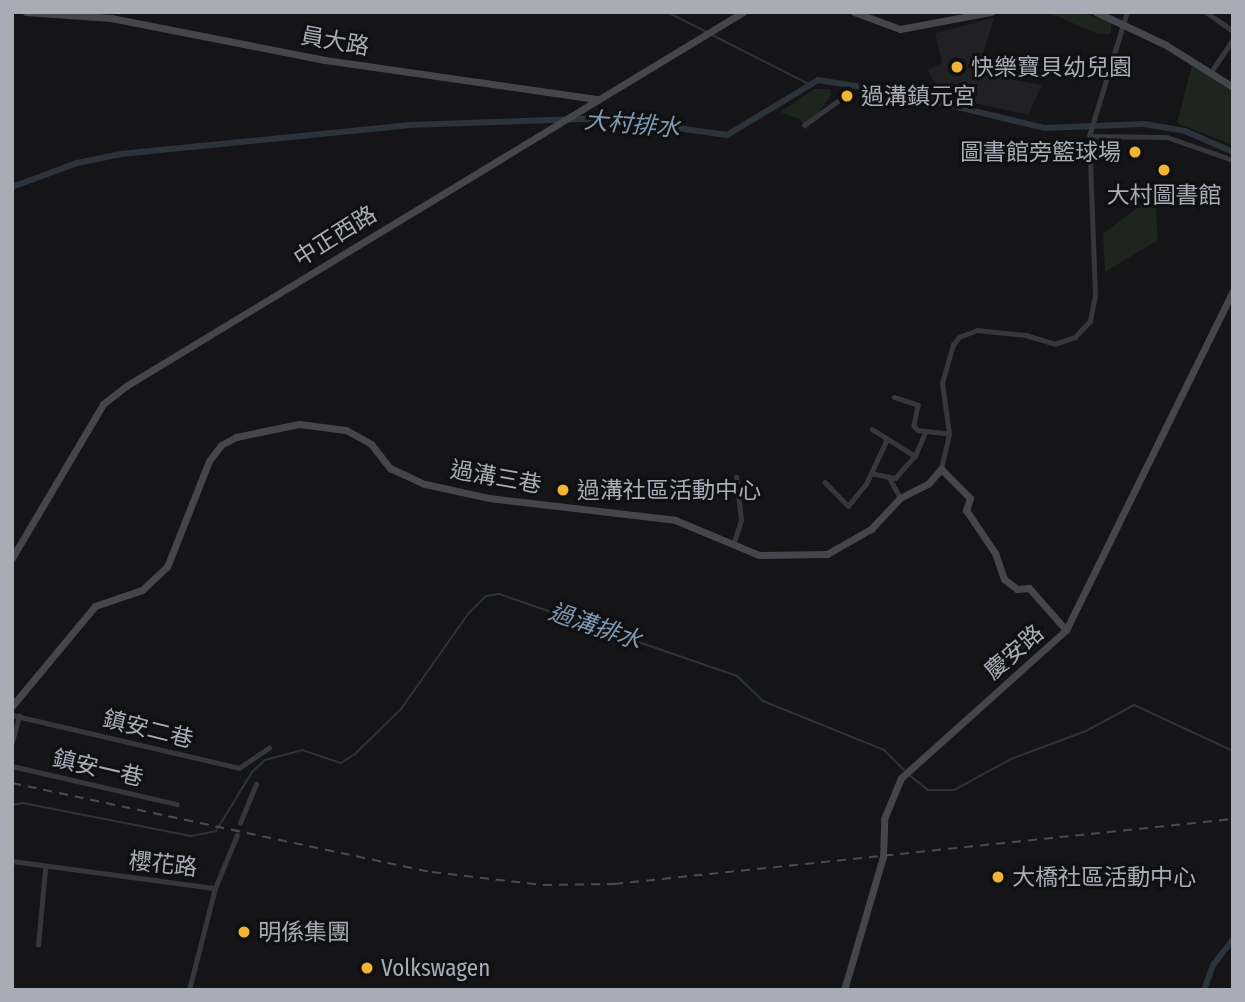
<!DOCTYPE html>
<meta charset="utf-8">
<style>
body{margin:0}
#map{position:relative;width:1245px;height:1002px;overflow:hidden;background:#151517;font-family:"Fira Sans Condensed","Noto Sans TC",sans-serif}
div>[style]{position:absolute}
.built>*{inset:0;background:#212124}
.green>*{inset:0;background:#1d251e}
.stream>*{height:2px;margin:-1px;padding:0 1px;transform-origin:1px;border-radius:1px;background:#2b343b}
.canal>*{height:6px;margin:-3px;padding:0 3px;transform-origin:3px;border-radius:3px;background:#2b343b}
.street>*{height:4.5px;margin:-2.25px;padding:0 2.25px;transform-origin:2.25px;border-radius:2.25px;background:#36373c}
.secondary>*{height:7px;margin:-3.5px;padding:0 3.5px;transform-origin:3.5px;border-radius:3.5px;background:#44464c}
.rail>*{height:2px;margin-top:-1px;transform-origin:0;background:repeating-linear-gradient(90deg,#494b51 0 9px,transparent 0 16px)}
.dots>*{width:19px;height:19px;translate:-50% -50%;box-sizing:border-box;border:4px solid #101012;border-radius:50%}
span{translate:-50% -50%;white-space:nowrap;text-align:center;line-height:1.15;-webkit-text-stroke:6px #101012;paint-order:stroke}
.street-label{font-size:23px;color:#a7acb7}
.poi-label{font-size:23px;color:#a7acb7}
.left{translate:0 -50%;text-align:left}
.right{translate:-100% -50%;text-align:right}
.water-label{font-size:24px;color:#7e99b2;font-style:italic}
.frame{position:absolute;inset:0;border:14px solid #a7acb7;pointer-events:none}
</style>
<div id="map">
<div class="built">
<i style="clip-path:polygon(994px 18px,977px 73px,1042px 85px,1028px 115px,940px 95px,928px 70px,942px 63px,935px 33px)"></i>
</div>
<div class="green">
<i style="clip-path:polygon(1047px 12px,1079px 12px,1111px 22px,1111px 34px,1098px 34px)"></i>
<i style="clip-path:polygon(1192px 65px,1233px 90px,1233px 145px,1177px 123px)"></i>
<i style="clip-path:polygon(814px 89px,830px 89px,831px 95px,806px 130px,800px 119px,780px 112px)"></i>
<i style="clip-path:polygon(1155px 194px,1158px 240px,1105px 272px,1103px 234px)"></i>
</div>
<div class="stream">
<i style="left:667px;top:12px;width:45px;rotate:26.6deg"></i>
<i style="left:712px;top:35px;width:106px;rotate:26.8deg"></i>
<i style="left:908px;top:774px;width:26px;rotate:39deg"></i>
<i style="left:928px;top:790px;width:26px"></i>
<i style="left:954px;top:790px;width:65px;rotate:-28.5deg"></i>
<i style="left:1011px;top:759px;width:80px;rotate:-20.5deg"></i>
<i style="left:1086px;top:731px;width:55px;rotate:-28.4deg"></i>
<i style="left:1134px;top:705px;width:109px;rotate:24.9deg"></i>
<i style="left:12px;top:805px;width:11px;rotate:-10deg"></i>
<i style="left:23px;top:803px;width:171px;rotate:11.1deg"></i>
<i style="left:191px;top:836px;width:25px;rotate:-11deg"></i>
<i style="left:216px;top:831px;width:69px;rotate:-58.6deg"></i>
<i style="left:252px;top:772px;width:18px;rotate:-43deg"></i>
<i style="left:265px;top:760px;width:38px;rotate:-15deg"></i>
<i style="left:302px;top:750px;width:41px;rotate:18.4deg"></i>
<i style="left:341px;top:763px;width:17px;rotate:-33deg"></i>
<i style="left:355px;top:754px;width:64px;rotate:-44.4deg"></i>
<i style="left:401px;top:709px;width:116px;rotate:-54.8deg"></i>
<i style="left:468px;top:614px;width:25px;rotate:-45deg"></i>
<i style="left:486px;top:596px;width:13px;rotate:-9deg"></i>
<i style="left:499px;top:594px;width:252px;rotate:19deg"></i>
<i style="left:737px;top:676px;width:36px;rotate:44deg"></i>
<i style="left:763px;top:701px;width:131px;rotate:22deg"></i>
<i style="left:884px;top:750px;width:28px;rotate:45deg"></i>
</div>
<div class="canal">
<i style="left:12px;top:187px;width:69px;rotate:-20.3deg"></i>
<i style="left:77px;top:163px;width:45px;rotate:-11.6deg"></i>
<i style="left:121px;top:154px;width:289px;rotate:-5.7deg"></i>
<i style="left:409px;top:125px;width:196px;rotate:-2deg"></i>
<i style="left:605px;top:118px;width:123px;rotate:7.9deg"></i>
<i style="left:727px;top:135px;width:106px;rotate:-31.1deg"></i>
<i style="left:818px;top:80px;width:87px;rotate:9.2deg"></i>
<i style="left:904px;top:94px;width:145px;rotate:13.6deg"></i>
<i style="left:1045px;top:128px;width:99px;rotate:-2.3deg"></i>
<i style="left:1144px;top:124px;width:42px;rotate:9.7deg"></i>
<i style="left:1185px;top:131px;width:52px;rotate:23.6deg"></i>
<i style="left:1204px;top:990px;width:27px;rotate:-70deg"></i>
<i style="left:1213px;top:965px;width:33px;rotate:-52deg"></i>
</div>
<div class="street">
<i style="left:1206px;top:12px;width:33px;rotate:35deg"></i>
<i style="left:1211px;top:72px;width:40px;rotate:-56deg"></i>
<i style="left:846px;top:92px;width:4px;rotate:-45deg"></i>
<i style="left:804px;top:125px;width:47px;rotate:-35.4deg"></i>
<i style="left:1089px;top:136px;width:130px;rotate:-73deg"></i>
<i style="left:894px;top:397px;width:25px;rotate:18deg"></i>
<i style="left:918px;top:405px;width:21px;rotate:101deg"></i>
<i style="left:914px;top:426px;width:6px;rotate:45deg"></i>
<i style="left:918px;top:430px;width:31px;rotate:7deg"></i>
<i style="left:872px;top:429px;width:51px;rotate:32.1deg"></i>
<i style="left:941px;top:469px;width:36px;rotate:-77deg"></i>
<i style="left:949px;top:434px;width:51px;rotate:-97.8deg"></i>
<i style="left:942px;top:383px;width:40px;rotate:-74deg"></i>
<i style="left:953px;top:345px;width:10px;rotate:-53deg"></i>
<i style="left:959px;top:337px;width:19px;rotate:-21deg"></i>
<i style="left:977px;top:330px;width:49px;rotate:5.8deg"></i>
<i style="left:1026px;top:335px;width:30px;rotate:17deg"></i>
<i style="left:1055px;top:344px;width:21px;rotate:-19deg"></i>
<i style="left:1075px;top:337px;width:22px;rotate:-47deg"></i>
<i style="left:1090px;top:321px;width:25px;rotate:-79deg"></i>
<i style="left:1095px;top:296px;width:160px;rotate:-92.1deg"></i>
<i style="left:1089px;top:136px;width:78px;rotate:0.7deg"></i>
<i style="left:1167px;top:137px;width:70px;rotate:19.2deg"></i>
<i style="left:871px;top:473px;width:25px;rotate:12deg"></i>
<i style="left:895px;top:478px;width:30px;rotate:-48deg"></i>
<i style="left:915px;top:456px;width:25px;rotate:-67deg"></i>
<i style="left:889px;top:477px;width:23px;rotate:61deg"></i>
<i style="left:825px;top:482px;width:33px;rotate:46deg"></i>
<i style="left:848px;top:506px;width:28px;rotate:-51deg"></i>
<i style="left:866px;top:484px;width:50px;rotate:-65deg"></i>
<i style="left:733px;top:545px;width:26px;rotate:-72deg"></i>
<i style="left:741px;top:520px;width:43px;rotate:-96.6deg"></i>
<i style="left:12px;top:715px;width:233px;rotate:13.1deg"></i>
<i style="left:239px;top:768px;width:36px;rotate:-34deg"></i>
<i style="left:12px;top:742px;width:27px;rotate:-75deg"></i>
<i style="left:12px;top:766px;width:169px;rotate:13deg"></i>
<i style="left:240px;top:823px;width:42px;rotate:-67.7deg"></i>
<i style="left:12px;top:861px;width:205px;rotate:7.6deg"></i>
<i style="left:38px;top:945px;width:76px;rotate:-84.7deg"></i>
<i style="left:189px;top:990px;width:105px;rotate:-75.7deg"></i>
<i style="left:215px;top:888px;width:57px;rotate:-67.5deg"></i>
</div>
<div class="secondary">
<i style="left:26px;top:12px;width:85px;rotate:4deg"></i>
<i style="left:111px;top:18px;width:218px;rotate:11.1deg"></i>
<i style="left:325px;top:60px;width:274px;rotate:8.2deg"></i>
<i style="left:854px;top:12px;width:49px;rotate:20.3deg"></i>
<i style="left:900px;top:29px;width:93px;rotate:-10.6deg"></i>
<i style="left:1096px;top:12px;width:77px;rotate:25.2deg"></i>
<i style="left:1166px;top:45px;width:79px;rotate:32.1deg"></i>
<i style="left:12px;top:558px;width:179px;rotate:-59.4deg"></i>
<i style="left:103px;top:404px;width:29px;rotate:-38deg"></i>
<i style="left:126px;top:386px;width:722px;rotate:-31.22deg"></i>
<i style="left:12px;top:706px;width:130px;rotate:-50.3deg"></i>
<i style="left:95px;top:606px;width:50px;rotate:-18.8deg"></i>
<i style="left:142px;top:590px;width:34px;rotate:-43deg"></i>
<i style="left:167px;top:567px;width:114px;rotate:-68.4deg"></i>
<i style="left:209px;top:461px;width:20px;rotate:-53deg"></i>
<i style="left:221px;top:445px;width:17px;rotate:-28deg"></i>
<i style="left:236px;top:437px;width:64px;rotate:-11.7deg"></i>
<i style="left:299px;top:424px;width:47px;rotate:7.3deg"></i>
<i style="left:346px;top:430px;width:29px;rotate:29deg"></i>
<i style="left:371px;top:444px;width:31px;rotate:52deg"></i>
<i style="left:390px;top:468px;width:38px;rotate:25deg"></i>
<i style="left:425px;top:484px;width:66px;rotate:12.3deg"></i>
<i style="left:489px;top:498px;width:187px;rotate:6.7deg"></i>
<i style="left:675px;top:520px;width:91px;rotate:22.6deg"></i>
<i style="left:759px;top:555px;width:68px;rotate:-0.8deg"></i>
<i style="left:827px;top:554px;width:51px;rotate:-29.6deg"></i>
<i style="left:871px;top:529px;width:42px;rotate:-46.9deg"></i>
<i style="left:900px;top:498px;width:31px;rotate:-27deg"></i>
<i style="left:928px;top:484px;width:20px;rotate:-49deg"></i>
<i style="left:941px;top:469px;width:41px;rotate:45deg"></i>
<i style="left:970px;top:498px;width:13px;rotate:108deg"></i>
<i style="left:966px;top:510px;width:52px;rotate:56deg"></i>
<i style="left:995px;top:553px;width:28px;rotate:71deg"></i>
<i style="left:1004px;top:579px;width:16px;rotate:38deg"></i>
<i style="left:1017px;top:589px;width:12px;rotate:-5deg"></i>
<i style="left:1029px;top:588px;width:56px;rotate:48.6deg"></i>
<i style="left:844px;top:990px;width:139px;rotate:-73.7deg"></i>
<i style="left:883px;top:857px;width:38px;rotate:-88deg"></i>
<i style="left:884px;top:819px;width:44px;rotate:-67.5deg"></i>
<i style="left:901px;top:778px;width:222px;rotate:-41.9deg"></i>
<i style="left:1066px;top:630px;width:379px;rotate:-63.8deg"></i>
</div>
<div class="rail">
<i style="left:12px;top:783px;width:429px;rotate:12deg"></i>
<i style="left:432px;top:872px;width:112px;rotate:6.7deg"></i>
<i style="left:543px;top:885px;width:71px;rotate:-0.8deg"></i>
<i style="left:614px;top:884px;width:622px;rotate:-5.99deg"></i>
</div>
<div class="dots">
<i style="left:957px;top:67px;background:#f2b433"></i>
<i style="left:847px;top:96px;background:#f2b433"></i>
<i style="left:1135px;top:152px;background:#f2b433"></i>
<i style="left:1164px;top:170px;background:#f2b433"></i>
<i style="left:563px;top:490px;background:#f2b433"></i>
<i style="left:998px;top:877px;background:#f2b433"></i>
<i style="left:244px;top:932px;background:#f2b433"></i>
<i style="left:367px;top:968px;background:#f2b433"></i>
</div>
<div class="street-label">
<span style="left:335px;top:41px;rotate:10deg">員大路</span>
<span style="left:335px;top:236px;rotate:-32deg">中正西路</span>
<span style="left:496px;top:477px;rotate:10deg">過溝三巷</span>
<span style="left:1014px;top:652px;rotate:-41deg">慶安路</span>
<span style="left:148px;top:729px;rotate:14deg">鎮安二巷</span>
<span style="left:98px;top:768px;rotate:13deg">鎮安一巷</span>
<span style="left:163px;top:864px;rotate:6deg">櫻花路</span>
</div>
<div class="poi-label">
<span class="left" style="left:971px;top:67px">快樂寶貝幼兒園</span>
<span class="left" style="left:861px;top:96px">過溝鎮元宮</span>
<span class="right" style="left:1121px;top:152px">圖書館旁籃球場</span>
<span style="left:1164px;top:195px">大村圖書館</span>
<span class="left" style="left:577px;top:490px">過溝社區活動中心</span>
<span class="left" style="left:1012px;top:877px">大橋社區活動中心</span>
<span class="left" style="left:258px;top:932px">明係集團</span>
<span class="left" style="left:381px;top:968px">Volkswagen</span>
</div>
<div class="water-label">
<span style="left:632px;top:125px;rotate:5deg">大村排水</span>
<span style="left:595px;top:627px;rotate:19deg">過溝排水</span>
</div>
<div class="frame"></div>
</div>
